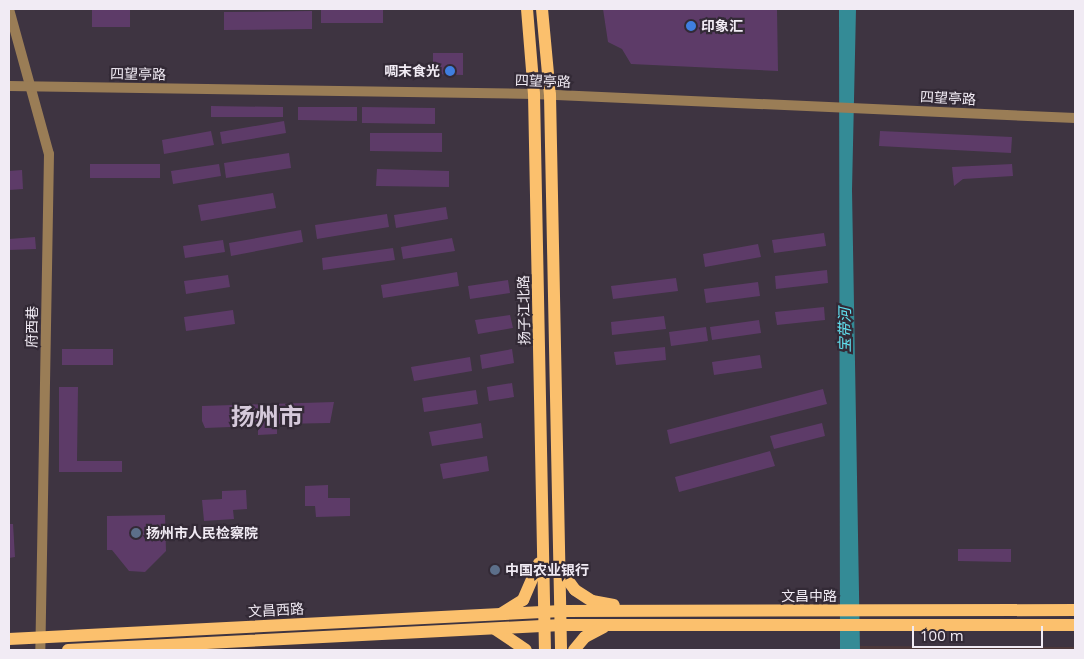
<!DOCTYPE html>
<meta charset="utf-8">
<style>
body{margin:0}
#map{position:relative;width:1084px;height:659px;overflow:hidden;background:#3e3441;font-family:"Open Sans","Noto Sans SC",sans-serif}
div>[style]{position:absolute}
.medical>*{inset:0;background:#4e393b}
.water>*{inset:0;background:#348b96}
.building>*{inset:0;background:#5d3b68}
.minor>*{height:10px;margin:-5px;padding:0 5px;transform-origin:5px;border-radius:5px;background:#9a7d56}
.tertiary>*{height:10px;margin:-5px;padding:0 5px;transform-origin:5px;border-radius:5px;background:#9a7d56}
.primary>*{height:12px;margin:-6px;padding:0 6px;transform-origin:6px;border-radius:6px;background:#fbc06d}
.dots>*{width:14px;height:14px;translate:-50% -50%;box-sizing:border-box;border:2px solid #332a36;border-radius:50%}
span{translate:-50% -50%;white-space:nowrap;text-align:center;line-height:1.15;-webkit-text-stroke:4.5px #332a36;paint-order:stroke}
.poi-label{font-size:14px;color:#f1ebf4;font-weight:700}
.left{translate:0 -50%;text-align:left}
.right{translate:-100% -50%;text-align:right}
.street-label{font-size:14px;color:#f1ebf4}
.water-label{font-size:15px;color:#61e0ef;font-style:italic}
.town-label{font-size:24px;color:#d6cadb;font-weight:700}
.frame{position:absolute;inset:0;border:10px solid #f1ebf4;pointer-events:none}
.scale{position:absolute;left:912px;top:626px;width:131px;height:22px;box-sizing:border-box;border:2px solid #f1ebf4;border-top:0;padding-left:6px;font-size:15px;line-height:18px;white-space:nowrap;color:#f1ebf4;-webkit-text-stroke:4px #332a36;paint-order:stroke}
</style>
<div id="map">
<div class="medical">
<i style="clip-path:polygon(860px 646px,1075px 647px,1075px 650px,860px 650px)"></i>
</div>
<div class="water">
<i style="clip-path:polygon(839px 9px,856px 9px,852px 190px,860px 650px,840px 650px)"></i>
</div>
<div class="building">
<i style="clip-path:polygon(603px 9px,777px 9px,778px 71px,631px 64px,622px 49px,608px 42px)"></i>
<i style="clip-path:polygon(92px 10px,130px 10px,130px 27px,92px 27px)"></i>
<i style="clip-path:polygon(321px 10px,383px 10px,383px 23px,321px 23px)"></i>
<i style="clip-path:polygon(312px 11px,312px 29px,224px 30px,224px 12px)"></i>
<i style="clip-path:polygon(433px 53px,463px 53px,463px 75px,433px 74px)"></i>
<i style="clip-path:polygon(211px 106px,283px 107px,283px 117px,211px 117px)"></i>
<i style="clip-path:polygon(298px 107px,357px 107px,357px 121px,298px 120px)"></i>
<i style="clip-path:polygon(362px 107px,435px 108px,435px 124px,362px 123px)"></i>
<i style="clip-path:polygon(284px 121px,286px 133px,222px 144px,220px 132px)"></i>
<i style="clip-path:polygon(211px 131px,214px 145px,164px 154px,162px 140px)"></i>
<i style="clip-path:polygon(880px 131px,1012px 137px,1011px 153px,879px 146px)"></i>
<i style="clip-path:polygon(370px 133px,442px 133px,442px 152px,370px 151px)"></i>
<i style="clip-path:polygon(289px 153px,291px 168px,226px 178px,224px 163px)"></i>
<i style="clip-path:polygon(90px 164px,160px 164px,160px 178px,90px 178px)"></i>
<i style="clip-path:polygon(219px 164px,221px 176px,173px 184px,171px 171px)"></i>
<i style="clip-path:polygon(1012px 164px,1013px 176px,963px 179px,954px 186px,952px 167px)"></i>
<i style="clip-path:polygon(377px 169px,449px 171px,449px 187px,376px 186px)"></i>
<i style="clip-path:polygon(22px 170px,23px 189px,9px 190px,9px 171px)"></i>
<i style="clip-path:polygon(273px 193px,276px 208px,201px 221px,198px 205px)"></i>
<i style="clip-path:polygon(446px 207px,448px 219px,396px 228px,394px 215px)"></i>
<i style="clip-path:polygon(387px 214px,389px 227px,317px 239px,315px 225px)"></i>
<i style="clip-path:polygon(301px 230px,303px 242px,231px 256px,229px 243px)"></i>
<i style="clip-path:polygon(824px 233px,826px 246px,774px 253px,772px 240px)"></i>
<i style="clip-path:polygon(35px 237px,36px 249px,9px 250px,9px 239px)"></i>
<i style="clip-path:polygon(452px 238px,455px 251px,403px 259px,401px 247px)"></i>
<i style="clip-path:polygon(223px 240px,225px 252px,185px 258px,183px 246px)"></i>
<i style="clip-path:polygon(758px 244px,761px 257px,705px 267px,703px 254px)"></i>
<i style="clip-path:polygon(393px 248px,395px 260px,323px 270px,322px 258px)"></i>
<i style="clip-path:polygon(827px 270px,828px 283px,776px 289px,775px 276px)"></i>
<i style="clip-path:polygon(457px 272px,459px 286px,383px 298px,381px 285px)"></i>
<i style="clip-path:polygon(228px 275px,230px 287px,186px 294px,184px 281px)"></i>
<i style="clip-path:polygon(676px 278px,678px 291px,613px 299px,611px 286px)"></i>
<i style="clip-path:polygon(508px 280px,510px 293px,470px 299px,468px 286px)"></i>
<i style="clip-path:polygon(758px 282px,760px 296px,706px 303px,704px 289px)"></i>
<i style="clip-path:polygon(824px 307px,825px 320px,777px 325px,775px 312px)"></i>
<i style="clip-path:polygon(233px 310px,235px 324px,186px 331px,184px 317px)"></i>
<i style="clip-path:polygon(510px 315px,513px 328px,478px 334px,475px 320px)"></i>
<i style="clip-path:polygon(664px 316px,666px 329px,612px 335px,611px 322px)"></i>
<i style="clip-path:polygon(759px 320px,761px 333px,712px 340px,710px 327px)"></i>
<i style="clip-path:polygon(706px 327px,708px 341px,671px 346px,669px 332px)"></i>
<i style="clip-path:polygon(665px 347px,666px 360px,616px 365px,614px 352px)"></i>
<i style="clip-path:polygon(62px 349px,113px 349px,113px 365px,62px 365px)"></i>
<i style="clip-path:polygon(512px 349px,514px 363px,482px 369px,480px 355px)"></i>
<i style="clip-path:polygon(760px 355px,762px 368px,714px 375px,712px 362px)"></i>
<i style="clip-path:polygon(470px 357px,472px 371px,414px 381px,411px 367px)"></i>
<i style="clip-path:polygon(512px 383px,514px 397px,489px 401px,487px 387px)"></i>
<i style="clip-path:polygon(59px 387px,78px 387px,77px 461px,122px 461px,122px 472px,59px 472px)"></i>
<i style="clip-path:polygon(823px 389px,827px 404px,670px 444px,667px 430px)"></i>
<i style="clip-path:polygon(476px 390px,478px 404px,424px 412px,422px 398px)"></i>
<i style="clip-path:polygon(334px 402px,330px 423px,277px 424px,277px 434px,258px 435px,258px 426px,205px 428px,202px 421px,202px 406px)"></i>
<i style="clip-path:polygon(481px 423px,483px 438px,432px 446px,429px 432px)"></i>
<i style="clip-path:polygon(822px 423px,825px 436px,774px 449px,770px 436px)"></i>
<i style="clip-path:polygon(770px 451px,775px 466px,679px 492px,675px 477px)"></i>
<i style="clip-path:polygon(487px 456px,489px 471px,443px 479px,440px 464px)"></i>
<i style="clip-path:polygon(328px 485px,328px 498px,350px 498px,350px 516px,316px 517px,315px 506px,305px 506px,305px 486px)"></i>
<i style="clip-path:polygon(246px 490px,247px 509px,233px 510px,234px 519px,204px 521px,202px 500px,222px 499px,222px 491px)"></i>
<i style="clip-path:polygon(165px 515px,166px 551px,145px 572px,129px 571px,112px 550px,107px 550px,107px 516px)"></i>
<i style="clip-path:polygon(9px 524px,13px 524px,15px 557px,9px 558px)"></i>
<i style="clip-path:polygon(958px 549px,1011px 549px,1011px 562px,958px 561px)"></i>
</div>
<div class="minor">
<i style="left:9px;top:9px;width:150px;rotate:74.6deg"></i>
<i style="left:49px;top:154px;width:496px;rotate:91deg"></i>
</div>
<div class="tertiary">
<i style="left:9px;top:86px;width:525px;rotate:0.87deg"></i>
<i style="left:534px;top:94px;width:542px;rotate:2.54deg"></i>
</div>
<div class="primary">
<i style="left:527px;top:9px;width:85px;rotate:85.3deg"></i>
<i style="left:534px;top:94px;width:556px;rotate:88.87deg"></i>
<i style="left:542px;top:9px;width:86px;rotate:84.7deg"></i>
<i style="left:550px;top:95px;width:555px;rotate:88.86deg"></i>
<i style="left:559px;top:568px;width:27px;rotate:54deg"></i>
<i style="left:575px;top:590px;width:20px;rotate:33deg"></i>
<i style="left:592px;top:601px;width:22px;rotate:10deg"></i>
<i style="left:502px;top:613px;width:25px;rotate:-32deg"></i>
<i style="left:523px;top:600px;width:40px;rotate:-66.6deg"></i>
<i style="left:495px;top:629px;width:37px;rotate:34deg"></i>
<i style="left:9px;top:639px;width:553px;rotate:-2.9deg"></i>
<i style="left:561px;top:611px;width:514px;rotate:-0.11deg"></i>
<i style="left:68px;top:650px;width:494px;rotate:-2.9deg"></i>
<i style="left:561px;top:625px;width:514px"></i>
<i style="left:574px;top:650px;width:17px;rotate:-50deg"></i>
<i style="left:585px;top:637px;width:21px;rotate:-28deg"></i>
</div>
<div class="dots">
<i style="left:691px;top:26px;background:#3f7fe0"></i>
<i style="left:450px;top:71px;background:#3f7fe0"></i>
<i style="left:136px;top:533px;background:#5c6f8a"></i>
<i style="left:495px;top:570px;background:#5c6f8a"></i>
</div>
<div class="poi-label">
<span class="left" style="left:701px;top:26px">印象汇</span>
<span class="right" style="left:440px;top:71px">啁末食光</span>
<span class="left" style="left:146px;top:533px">扬州市人民检察院</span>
<span class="left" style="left:505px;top:570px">中国农业银行</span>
</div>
<div class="street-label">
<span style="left:138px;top:74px;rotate:1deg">四望亭路</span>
<span style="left:543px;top:81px;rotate:2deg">四望亭路</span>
<span style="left:948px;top:98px;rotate:3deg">四望亭路</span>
<span style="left:524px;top:310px;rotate:-91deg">扬子江北路</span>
<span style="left:32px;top:327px;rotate:-89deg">府西巷</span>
<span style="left:809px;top:596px">文昌中路</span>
<span style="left:276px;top:610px;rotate:-3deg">文昌西路</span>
</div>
<div class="water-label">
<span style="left:845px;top:330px;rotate:-90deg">宝带河</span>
</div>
<div class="town-label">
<span style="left:267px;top:416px">扬州市</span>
</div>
<div class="frame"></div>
<div class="scale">100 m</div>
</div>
